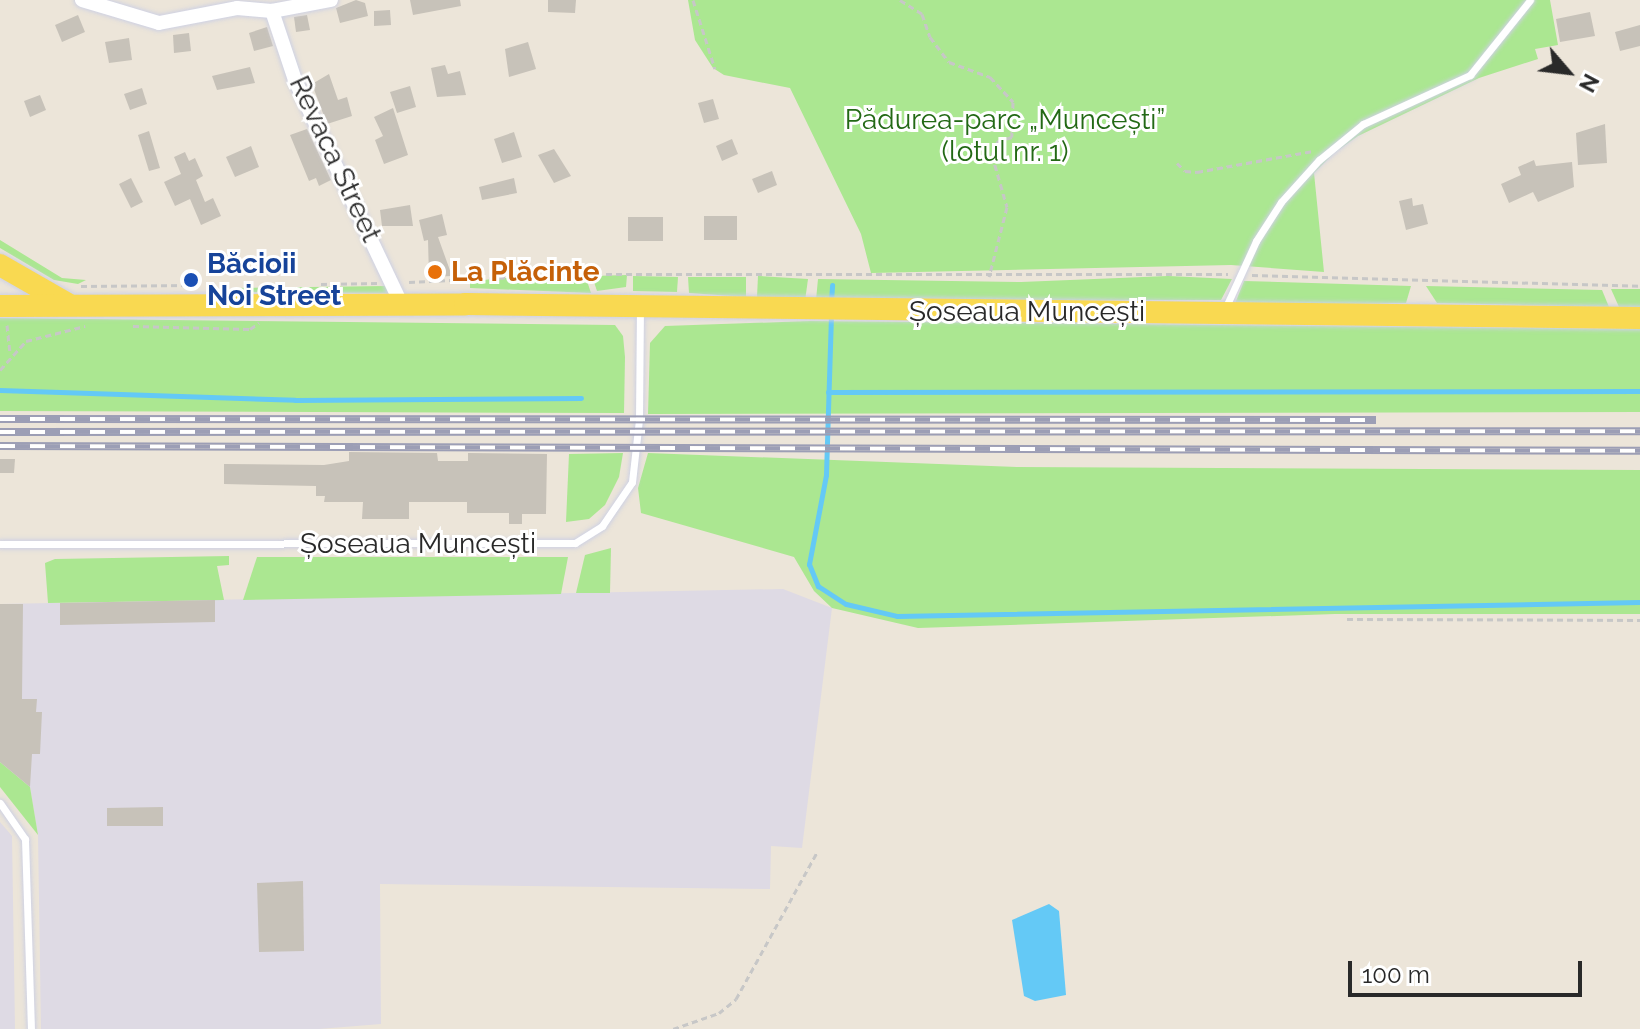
<!DOCTYPE html>
<meta charset="utf-8">
<style>
body{margin:0}
#map{position:relative;width:1640px;height:1029px;overflow:hidden;background:#ece5d9;font-family:Raleway,sans-serif}
div>[style]{position:absolute}
.industrial>*{inset:0;background:#dedae4}
.green>*{inset:0;background:#abe791}
.water>*{inset:0;background:#64c9f6}
.stream>*{height:5px;margin:-2.5px;padding:0 2.5px;transform-origin:2.5px;border-radius:2.5px;background:#64c9f6}
.building>*{inset:0;background:#c7c2b9}
.path>*{height:3px;margin-top:-1.5px;transform-origin:0;background:repeating-linear-gradient(90deg,#c7c7c7 0 6px,transparent 0 10px)}
.roads{filter:drop-shadow(0 0 2px #ced1e3) drop-shadow(0 0 2px #ced1e3)}
.service>*{height:7px;margin:-3.5px;padding:0 3.5px;transform-origin:3.5px;border-radius:3.5px;background:#fff}
.minor>*{height:14px;margin:-7px;padding:0 7px;transform-origin:7px;border-radius:7px;background:#fff}
.primary>*{height:22px;margin:-11px;padding:0 11px;transform-origin:11px;border-radius:11px;background:#f9d951}
.rail>*{height:8px;margin-top:-4px;transform-origin:0;background:repeating-linear-gradient(90deg,#fff 0 15px,#9c9eb5 0 30px);box-sizing:border-box;border-block:2px solid #9c9eb5}
.dots>*{width:22px;height:22px;translate:-50% -50%;box-sizing:border-box;border:4px solid #fff;border-radius:50%}
span{translate:-50% -50%;white-space:nowrap;text-align:center;line-height:1.15;-webkit-text-stroke:6px #fff;paint-order:stroke}
.park-label{font-size:28px;color:#236915}
.street-label{font-size:28px;color:#292929}
.transit-label{font-size:28px;color:#164399;font-weight:700}
.left{translate:0 -50%;text-align:left}
.food-label{font-size:28px;color:#c56008;font-weight:700}
.north{position:absolute;left:1528px;top:32px;width:80px;height:80px;-webkit-text-stroke:6px #fff;paint-order:stroke;rotate:118deg;font-size:22px;font-weight:700;line-height:32px;text-align:center;color:#292929}
.north::after{content:'';display:block;margin:auto;width:28px;height:36px;background:#292929;clip-path:polygon(50% 0,100% 100%,50% 72%,0 100%)}
.scale{position:absolute;left:1348px;top:961px;width:234px;height:36px;box-sizing:border-box;border:4px solid #292929;border-top:0;padding-left:10px;font-size:24px;line-height:28px;white-space:nowrap;color:#292929;-webkit-text-stroke:6px #fff;paint-order:stroke}
</style>
<div id="map">
<div class="industrial">
<i style="clip-path:polygon(783px 589px,832px 608px,802px 848px,771px 846px,770px 889px,380px 884px,381px 1024px,319px 1029px,41px 1029px,38px 835px,30px 787px,0 762px,0 604px)"></i>
<i style="clip-path:polygon(0 822px,12px 836px,15px 1029px,0 1029px)"></i>
</div>
<div class="green">
<i style="clip-path:polygon(688px 0,1550px 0,1558px 45px,1535px 49px,1538px 59px,1479px 78px,1358px 136px,1334px 153px,1314px 173px,1324px 272px,1231px 265px,871px 273px,861px 234px,790px 88px,724px 75px,713px 68px,695px 40px)"></i>
<i style="clip-path:polygon(0 240px,62px 278px,86px 280px,78px 284px,54px 280px,0 248px)"></i>
<i style="clip-path:polygon(627px 275px,626px 287px,597px 291px,592px 276px)"></i>
<i style="clip-path:polygon(633px 276px,678px 277px,677px 292px,633px 291px)"></i>
<i style="clip-path:polygon(758px 276px,808px 279px,805px 301px,757px 297px)"></i>
<i style="clip-path:polygon(1168px 276px,1232px 279px,1221px 300px,816px 300px,818px 279px,1021px 282px)"></i>
<i style="clip-path:polygon(688px 277px,746px 277px,746px 297px,689px 293px)"></i>
<i style="clip-path:polygon(499px 278px,586px 278px,591px 293px,470px 288px,470px 282px)"></i>
<i style="clip-path:polygon(1244px 281px,1411px 286px,1406px 303px,1234px 306px)"></i>
<i style="clip-path:polygon(386px 286px,389px 293px,233px 292px,233px 288px)"></i>
<i style="clip-path:polygon(1426px 286px,1602px 290px,1609px 307px,1437px 303px)"></i>
<i style="clip-path:polygon(1611px 289px,1640px 289px,1640px 307px,1619px 307px)"></i>
<i style="clip-path:polygon(0 318px,615px 325px,623px 336px,625px 357px,624px 413px,0 411px)"></i>
<i style="clip-path:polygon(810px 321px,1640px 329px,1640px 412px,648px 414px,650px 343px,665px 326px)"></i>
<i style="clip-path:polygon(623px 453px,619px 477px,605px 505px,589px 519px,566px 522px,569px 454px)"></i>
<i style="clip-path:polygon(648px 453px,1017px 467px,1640px 470px,1640px 614px,1335px 614px,918px 628px,832px 608px,814px 591px,794px 557px,641px 513px,638px 488px)"></i>
<i style="clip-path:polygon(611px 548px,610px 593px,576px 593px,585px 555px)"></i>
<i style="clip-path:polygon(229px 556px,229px 565px,217px 566px,224px 600px,48px 603px,45px 563px,55px 559px)"></i>
<i style="clip-path:polygon(257px 557px,568px 557px,561px 594px,243px 600px)"></i>
<i style="clip-path:polygon(0 762px,30px 787px,38px 835px,0 787px)"></i>
</div>
<div class="water">
<i style="clip-path:polygon(1049px 904px,1059px 911px,1066px 995px,1035px 1001px,1024px 996px,1012px 920px)"></i>
</div>
<div class="stream">
<i style="left:831px;top:301px;width:16px;rotate:-86deg"></i>
<i style="left:831px;top:315px;width:160px;rotate:91.8deg"></i>
<i style="left:826px;top:475px;width:91px;rotate:100.8deg"></i>
<i style="left:809px;top:564px;width:24px;rotate:68deg"></i>
<i style="left:818px;top:586px;width:33px;rotate:33deg"></i>
<i style="left:846px;top:604px;width:52px;rotate:13.2deg"></i>
<i style="left:897px;top:616px;width:743px;rotate:-1.08deg"></i>
<i style="left:0;top:390px;width:295px;rotate:1.9deg"></i>
<i style="left:295px;top:400px;width:286px;rotate:-0.4deg"></i>
<i style="left:828px;top:392px;width:812px;rotate:-0.07deg"></i>
</div>
<div class="building">
<i style="clip-path:polygon(356px 0,365px 3px,368px 16px,340px 23px,336px 8px)"></i>
<i style="clip-path:polygon(410px 0,460px 0,461px 6px,413px 15px)"></i>
<i style="clip-path:polygon(548px 0,576px 0,575px 13px,548px 12px)"></i>
<i style="clip-path:polygon(390px 10px,391px 25px,374px 26px,374px 11px)"></i>
<i style="clip-path:polygon(1590px 12px,1595px 36px,1560px 42px,1556px 19px)"></i>
<i style="clip-path:polygon(78px 15px,85px 32px,62px 42px,55px 25px)"></i>
<i style="clip-path:polygon(307px 15px,310px 30px,296px 32px,294px 17px)"></i>
<i style="clip-path:polygon(1640px 25px,1640px 46px,1620px 51px,1615px 32px)"></i>
<i style="clip-path:polygon(267px 27px,273px 46px,254px 51px,249px 33px)"></i>
<i style="clip-path:polygon(189px 33px,191px 51px,174px 53px,173px 35px)"></i>
<i style="clip-path:polygon(129px 38px,132px 60px,109px 63px,105px 42px)"></i>
<i style="clip-path:polygon(528px 42px,536px 69px,509px 77px,505px 49px)"></i>
<i style="clip-path:polygon(445px 65px,448px 74px,460px 71px,466px 95px,437px 97px,431px 68px)"></i>
<i style="clip-path:polygon(250px 67px,255px 83px,217px 90px,212px 76px)"></i>
<i style="clip-path:polygon(329px 74px,338px 100px,347px 97px,352px 116px,327px 124px,312px 84px)"></i>
<i style="clip-path:polygon(410px 86px,416px 107px,397px 113px,390px 92px)"></i>
<i style="clip-path:polygon(142px 88px,147px 104px,130px 110px,124px 94px)"></i>
<i style="clip-path:polygon(40px 95px,46px 110px,30px 117px,24px 101px)"></i>
<i style="clip-path:polygon(713px 99px,719px 119px,704px 123px,698px 103px)"></i>
<i style="clip-path:polygon(393px 108px,408px 155px,384px 164px,375px 140px,383px 136px,374px 117px)"></i>
<i style="clip-path:polygon(1605px 124px,1607px 163px,1578px 165px,1576px 133px)"></i>
<i style="clip-path:polygon(307px 129px,331px 180px,319px 186px,316px 178px,309px 181px,290px 135px)"></i>
<i style="clip-path:polygon(149px 131px,160px 168px,149px 171px,138px 135px)"></i>
<i style="clip-path:polygon(514px 132px,522px 157px,502px 163px,494px 139px)"></i>
<i style="clip-path:polygon(732px 139px,738px 154px,722px 161px,716px 146px)"></i>
<i style="clip-path:polygon(251px 146px,259px 167px,235px 177px,226px 157px)"></i>
<i style="clip-path:polygon(554px 149px,571px 176px,554px 183px,538px 155px)"></i>
<i style="clip-path:polygon(185px 152px,189px 161px,195px 158px,203px 176px,196px 180px,205px 202px,213px 198px,221px 216px,201px 225px,190px 199px,175px 206px,164px 182px,181px 174px,174px 157px)"></i>
<i style="clip-path:polygon(1534px 160px,1536px 166px,1572px 162px,1574px 187px,1538px 202px,1533px 192px,1509px 203px,1501px 184px,1521px 175px,1518px 167px)"></i>
<i style="clip-path:polygon(772px 171px,777px 185px,758px 193px,752px 179px)"></i>
<i style="clip-path:polygon(131px 178px,143px 202px,131px 208px,119px 184px)"></i>
<i style="clip-path:polygon(514px 178px,517px 193px,482px 200px,479px 187px)"></i>
<i style="clip-path:polygon(1412px 198px,1413px 206px,1423px 204px,1428px 224px,1406px 230px,1399px 201px)"></i>
<i style="clip-path:polygon(410px 205px,413px 226px,382px 226px,380px 210px)"></i>
<i style="clip-path:polygon(442px 214px,447px 235px,438px 237px,452px 276px,429px 277px,428px 240px,424px 241px,419px 220px)"></i>
<i style="clip-path:polygon(704px 216px,737px 216px,737px 240px,704px 240px)"></i>
<i style="clip-path:polygon(628px 217px,663px 217px,663px 241px,628px 241px)"></i>
<i style="clip-path:polygon(349px 452px,437px 453px,438px 461px,468px 461px,468px 453px,547px 454px,546px 514px,522px 514px,522px 524px,509px 524px,509px 513px,467px 513px,467px 502px,409px 502px,409px 519px,362px 519px,363px 502px,324px 502px,325px 496px,316px 496px,316px 486px,224px 484px,224px 464px,324px 465px,349px 461px)"></i>
<i style="clip-path:polygon(0 459px,15px 459px,14px 473px,0 473px)"></i>
<i style="clip-path:polygon(215px 600px,215px 622px,60px 625px,60px 603px)"></i>
<i style="clip-path:polygon(0 604px,23px 604px,22px 699px,37px 699px,36px 712px,42px 712px,40px 754px,32px 754px,30px 787px,0 762px)"></i>
<i style="clip-path:polygon(163px 807px,163px 826px,107px 826px,107px 808px)"></i>
<i style="clip-path:polygon(303px 881px,304px 951px,259px 952px,257px 883px)"></i>
</div>
<div class="path">
<i style="left:693px;top:0;width:72px;rotate:72.3deg"></i>
<i style="left:900px;top:0;width:26px;rotate:32deg"></i>
<i style="left:922px;top:14px;width:24px;rotate:71deg"></i>
<i style="left:930px;top:37px;width:31px;rotate:53deg"></i>
<i style="left:949px;top:62px;width:44px;rotate:20.1deg"></i>
<i style="left:990px;top:77px;width:34px;rotate:47deg"></i>
<i style="left:1013px;top:102px;width:35px;rotate:92deg"></i>
<i style="left:1012px;top:137px;width:15px;rotate:164deg"></i>
<i style="left:998px;top:141px;width:15px;rotate:113deg"></i>
<i style="left:992px;top:155px;width:54px;rotate:73.9deg"></i>
<i style="left:1007px;top:207px;width:72px;rotate:104.4deg"></i>
<i style="left:1177px;top:163px;width:11px;rotate:45deg"></i>
<i style="left:1185px;top:171px;width:12px;rotate:5deg"></i>
<i style="left:1197px;top:172px;width:118px;rotate:-10.3deg"></i>
<i style="left:1252px;top:275px;width:388px;rotate:1.6deg"></i>
<i style="left:409px;top:282px;width:167px;rotate:-2.7deg"></i>
<i style="left:576px;top:274px;width:652px"></i>
<i style="left:321px;top:284px;width:57px;rotate:-1deg"></i>
<i style="left:81px;top:286px;width:113px;rotate:-0.5deg"></i>
<i style="left:7px;top:325px;width:29px;rotate:84deg"></i>
<i style="left:133px;top:326px;width:117px;rotate:1.5deg"></i>
<i style="left:250px;top:329px;width:11px;rotate:-34deg"></i>
<i style="left:0;top:370px;width:39px;rotate:-48deg"></i>
<i style="left:26px;top:341px;width:61px;rotate:-14.3deg"></i>
<i style="left:1347px;top:619px;width:293px;rotate:0.2deg"></i>
<i style="left:673px;top:1029px;width:49px;rotate:-19.2deg"></i>
<i style="left:719px;top:1013px;width:22px;rotate:-39deg"></i>
<i style="left:736px;top:999px;width:168px;rotate:-61.1deg"></i>
</div>
<div class="roads">
<div class="service">
<i style="left:1224px;top:311px;width:77px;rotate:-65.4deg"></i>
<i style="left:1256px;top:241px;width:46px;rotate:-57.3deg"></i>
<i style="left:1281px;top:202px;width:57px;rotate:-47.9deg"></i>
<i style="left:1319px;top:160px;width:57px;rotate:-39.3deg"></i>
<i style="left:1363px;top:124px;width:118px;rotate:-24.6deg"></i>
<i style="left:1470px;top:75px;width:96px;rotate:-51.3deg"></i>
<i style="left:0;top:544px;width:575px;rotate:-0.1deg"></i>
<i style="left:575px;top:543px;width:32px;rotate:-32deg"></i>
<i style="left:602px;top:526px;width:53px;rotate:-55.7deg"></i>
<i style="left:632px;top:482px;width:62px;rotate:-83.6deg"></i>
<i style="left:639px;top:420px;width:110px;rotate:-89.5deg"></i>
<i style="left:0;top:803px;width:44px;rotate:55.2deg"></i>
<i style="left:25px;top:839px;width:190px;rotate:88.2deg"></i>
</div>
<div class="minor">
<i style="left:82px;top:0;width:80px;rotate:16.6deg"></i>
<i style="left:159px;top:23px;width:79px;rotate:-10.9deg"></i>
<i style="left:237px;top:8px;width:35px;rotate:5deg"></i>
<i style="left:272px;top:11px;width:60px;rotate:-10.6deg"></i>
<i style="left:272px;top:11px;width:73px;rotate:71.6deg"></i>
<i style="left:295px;top:80px;width:249px;rotate:64.6deg"></i>
</div>
<div class="primary">
<i style="left:0;top:265px;width:78px;rotate:29.8deg"></i>
<i style="left:0;top:306px;width:465px;rotate:-0.2deg"></i>
<i style="left:465px;top:304px;width:1175px;rotate:0.68deg"></i>
</div>
</div>
<div class="rail">
<i style="left:0;top:419px;width:1376px;rotate:0.04deg"></i>
<i style="left:0;top:432px;width:1640px;rotate:-0.03deg"></i>
<i style="left:0;top:446px;width:1640px;rotate:0.17deg"></i>
</div>
<div class="dots">
<i style="left:435px;top:272px;background:#e8710a"></i>
<i style="left:191px;top:280px;background:#1a4fb4"></i>
</div>
<div class="park-label">
<span style="left:1005px;top:136px">Pădurea-parc „Muncești”<br>(lotul nr. 1)</span>
</div>
<div class="street-label">
<span style="left:335px;top:159px;rotate:65deg">Revaca Street</span>
<span style="left:1027px;top:312px">Șoseaua Muncești</span>
<span style="left:418px;top:544px">Șoseaua Muncești</span>
</div>
<div class="transit-label">
<span class="left" style="left:207px;top:280px">Băcioii<br>Noi Street</span>
</div>
<div class="food-label">
<span class="left" style="left:451px;top:272px">La Plăcinte</span>
</div>
<div class="north">N</div>
<div class="scale">100 m</div>
</div>
